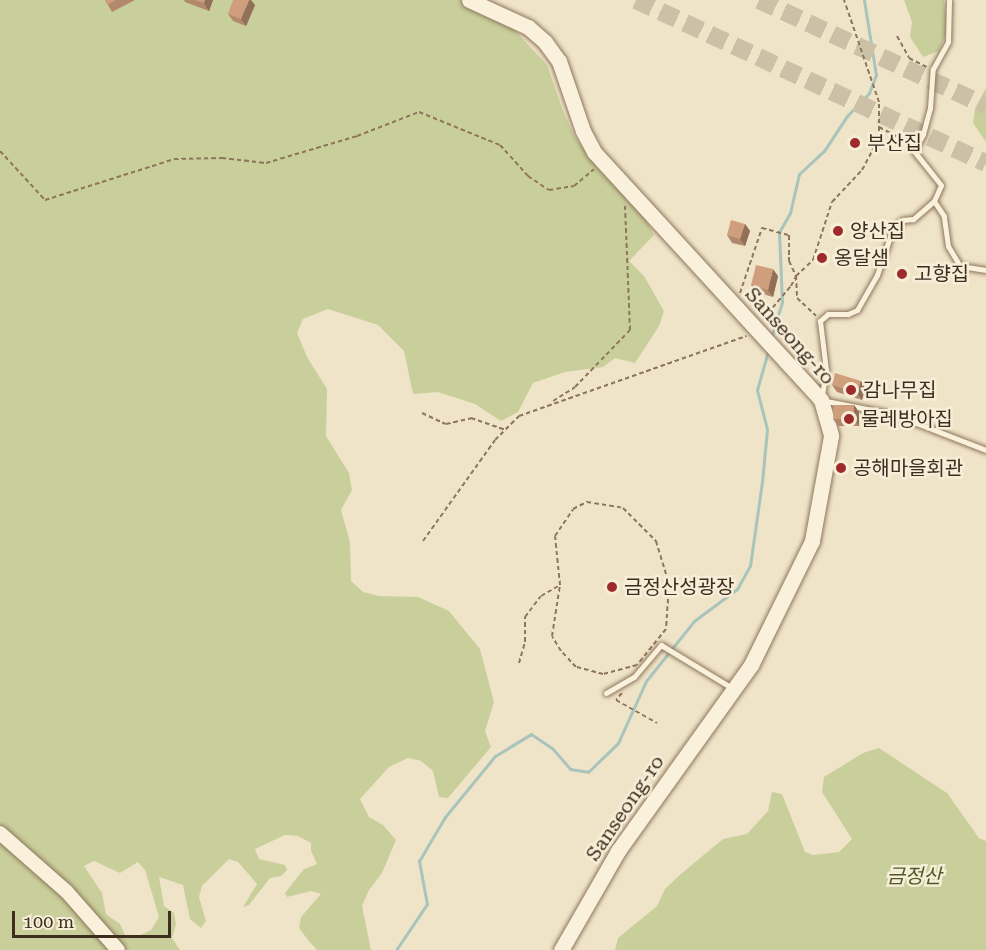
<!DOCTYPE html>
<meta charset="utf-8">
<style>
body{margin:0}
#map{position:relative;width:986px;height:950px;overflow:hidden;background:#f0e4c8;font-family:"Roboto Serif","Noto Sans KR",serif}
div>[style]{position:absolute}
.green>*{inset:0;background:#c9cf9b}
.stream>*{height:3px;margin:-1.5px;padding:0 1.5px;transform-origin:1.5px;border-radius:1.5px;background:#a9c4bc}
.trunk-tunnel>*{height:18px;margin-top:-9px;transform-origin:0;background:repeating-linear-gradient(90deg,#ccc0a6 0 18px,transparent 0 27px)}
.path>*{height:2px;margin-top:-1px;transform-origin:0;background:repeating-linear-gradient(90deg,#8d765c 0 4.5px,transparent 0 7.5px)}
.roads{filter:drop-shadow(0 0 2px #8d765c) drop-shadow(0 0 2px #8d765c)}
.service>*{height:5px;margin:-2.5px;padding:0 2.5px;transform-origin:2.5px;border-radius:2.5px;background:#faf1dc}
.tertiary>*{height:14px;margin:-7px;padding:0 7px;transform-origin:7px;border-radius:7px;background:#faf1dc}
.secondary>*{height:15px;margin:-7.5px;padding:0 7.5px;transform-origin:7.5px;border-radius:7.5px;background:#faf1dc}
.wall>*{inset:0;background:#b2896c}
.shaded-wall>*{inset:0;background:#916f58}
.building>*{inset:0;background:#cf9f7d}
.dots>*{width:16px;height:16px;translate:-50% -50%;box-sizing:border-box;border:3px solid #f7eed8;border-radius:50%}
span{translate:-50% -50%;white-space:nowrap;text-align:center;line-height:1.15;-webkit-text-stroke:5px #f7eed8;paint-order:stroke}
.poi-label{font-size:20px;color:#3d2e20}
.left{translate:0 -50%;text-align:left}
.street-label{font-size:20px;color:#3d2e20}
.park-label{font-size:20px;color:#4d5a26;font-style:italic}
.scale{position:absolute;left:12px;top:911px;width:159px;height:27px;box-sizing:border-box;border:3px solid #3d2e20;border-top:0;padding-left:8px;font-size:18px;line-height:21px;white-space:nowrap;color:#3d2e20;-webkit-text-stroke:4px #f7eed8;paint-order:stroke}
</style>
<div id="map">
<div class="green">
<i style="clip-path:polygon(evenodd,0 0,461px 0,507px 22px,547px 65px,564px 114px,576px 139px,597px 167px,646px 220px,654px 235px,629px 261px,644px 276px,664px 311px,659px 326px,635px 363px,615px 358px,603px 367px,565px 372px,533px 383px,518px 412px,501px 421px,475px 404px,438px 392px,413px 394px,404px 351px,378px 325px,328px 309px,303px 319px,297px 333px,307px 357px,327px 389px,326px 436px,349px 473px,352px 490px,341px 510px,350px 542px,351px 581px,363px 592px,379px 596px,418px 597px,449px 611px,480px 649px,494px 702px,485px 731px,491px 747px,448px 798px,439px 797px,433px 771px,421px 761px,408px 758px,389px 767px,360px 799px,369px 817px,383px 825px,396px 840px,382px 873px,369px 890px,362px 906px,371px 950px,317px 950px,308px 940px,299px 928px,301px 917px,321px 894px,311px 891px,287px 897px,285px 893px,304px 869px,317px 864px,311px 851px,311px 843px,298px 836px,285px 835px,255px 849px,259px 859px,285px 865px,287px 870px,281px 876px,270px 878px,249px 905px,243px 907px,257px 884px,238px 862px,229px 859px,202px 886px,199px 897px,206px 921px,201px 928px,190px 919px,183px 885px,159px 877px,164px 906px,174px 913px,176px 924px,172px 938px,180px 950px,0 950px,0 0,94px 861px,120px 873px,138px 862px,145px 870px,159px 917px,151px 930px,134px 938px,126px 937px,120px 924px,106px 914px,102px 893px,84px 866px,94px 861px)"></i>
<i style="clip-path:polygon(904px 0,944px 0,947px 31px,939px 51px,923px 57px,910px 37px,912px 22px)"></i>
<i style="clip-path:polygon(986px 88px,986px 142px,973px 123px,975px 108px)"></i>
<i style="clip-path:polygon(879px 748px,947px 793px,979px 838px,986px 841px,986px 950px,615px 950px,618px 938px,657px 906px,665px 889px,682px 873px,723px 839px,747px 834px,768px 811px,772px 792px,782px 794px,805px 852px,813px 855px,839px 852px,852px 839px,822px 792px,824px 777px,863px 753px)"></i>
</div>
<div class="stream">
<i style="left:771px;top:338px;width:37px;rotate:-73deg"></i>
<i style="left:782px;top:303px;width:71px;rotate:-92.4deg"></i>
<i style="left:779px;top:232px;width:22px;rotate:-60deg"></i>
<i style="left:790px;top:213px;width:40px;rotate:-77deg"></i>
<i style="left:799px;top:174px;width:34px;rotate:-43deg"></i>
<i style="left:824px;top:151px;width:42px;rotate:-56.7deg"></i>
<i style="left:847px;top:116px;width:32px;rotate:-46deg"></i>
<i style="left:869px;top:93px;width:19px;rotate:-69deg"></i>
<i style="left:876px;top:75px;width:76px;rotate:-99.1deg"></i>
<i style="left:396px;top:950px;width:55px;rotate:-56deg"></i>
<i style="left:427px;top:904px;width:44px;rotate:-100.5deg"></i>
<i style="left:419px;top:861px;width:51px;rotate:-59.4deg"></i>
<i style="left:445px;top:817px;width:79px;rotate:-50.7deg"></i>
<i style="left:495px;top:756px;width:42px;rotate:-31.4deg"></i>
<i style="left:531px;top:734px;width:25px;rotate:34deg"></i>
<i style="left:552px;top:748px;width:28px;rotate:49deg"></i>
<i style="left:570px;top:769px;width:18px;rotate:9deg"></i>
<i style="left:588px;top:772px;width:42px;rotate:-44deg"></i>
<i style="left:618px;top:743px;width:68px;rotate:-65.7deg"></i>
<i style="left:646px;top:681px;width:77px;rotate:-51.3deg"></i>
<i style="left:694px;top:621px;width:54px;rotate:-36.7deg"></i>
<i style="left:737px;top:589px;width:26px;rotate:-61deg"></i>
<i style="left:750px;top:566px;width:85px;rotate:-81.9deg"></i>
<i style="left:762px;top:482px;width:53px;rotate:-84.6deg"></i>
<i style="left:767px;top:429px;width:40px;rotate:-104.4deg"></i>
<i style="left:757px;top:390px;width:41px;rotate:-74.2deg"></i>
</div>
<div class="trunk-tunnel">
<i style="left:636px;top:0;width:386px;rotate:25deg"></i>
<i style="left:759px;top:0;width:251px;rotate:25deg"></i>
</div>
<div class="path">
<i style="left:897px;top:36px;width:25px;rotate:61deg"></i>
<i style="left:909px;top:58px;width:20px;rotate:27deg"></i>
<i style="left:879px;top:127px;width:34px;rotate:28deg"></i>
<i style="left:0;top:151px;width:67px;rotate:47.4deg"></i>
<i style="left:45px;top:200px;width:135px;rotate:-17.6deg"></i>
<i style="left:174px;top:159px;width:48px;rotate:-1.2deg"></i>
<i style="left:222px;top:158px;width:44px;rotate:6.5deg"></i>
<i style="left:266px;top:163px;width:95px;rotate:-16.5deg"></i>
<i style="left:357px;top:136px;width:66px;rotate:-21.2deg"></i>
<i style="left:419px;top:112px;width:87px;rotate:22.2deg"></i>
<i style="left:500px;top:145px;width:42px;rotate:47.9deg"></i>
<i style="left:528px;top:176px;width:25px;rotate:34deg"></i>
<i style="left:549px;top:190px;width:25px;rotate:-9deg"></i>
<i style="left:574px;top:186px;width:26px;rotate:-40deg"></i>
<i style="left:740px;top:293px;width:69px;rotate:-71.3deg"></i>
<i style="left:762px;top:228px;width:28px;rotate:15deg"></i>
<i style="left:789px;top:235px;width:26px;rotate:90deg"></i>
<i style="left:789px;top:261px;width:17px;rotate:65deg"></i>
<i style="left:796px;top:276px;width:22px;rotate:87deg"></i>
<i style="left:797px;top:298px;width:26px;rotate:43deg"></i>
<i style="left:763px;top:319px;width:43px;rotate:-49.7deg"></i>
<i style="left:791px;top:286px;width:11px;rotate:-63deg"></i>
<i style="left:796px;top:276px;width:23px;rotate:-43deg"></i>
<i style="left:813px;top:260px;width:61px;rotate:-71.9deg"></i>
<i style="left:832px;top:202px;width:44px;rotate:-46.8deg"></i>
<i style="left:862px;top:170px;width:36px;rotate:-62deg"></i>
<i style="left:879px;top:138px;width:36px;rotate:-90deg"></i>
<i style="left:879px;top:102px;width:108px;rotate:-108.9deg"></i>
<i style="left:553px;top:401px;width:26px;rotate:-32deg"></i>
<i style="left:575px;top:387px;width:79px;rotate:-46deg"></i>
<i style="left:630px;top:330px;width:126px;rotate:-92.3deg"></i>
<i style="left:422px;top:413px;width:26px;rotate:25deg"></i>
<i style="left:446px;top:424px;width:26px;rotate:-13deg"></i>
<i style="left:471px;top:418px;width:36px;rotate:19deg"></i>
<i style="left:587px;top:502px;width:36px;rotate:9deg"></i>
<i style="left:623px;top:508px;width:47px;rotate:45deg"></i>
<i style="left:656px;top:541px;width:45px;rotate:73.2deg"></i>
<i style="left:669px;top:584px;width:45px;rotate:93.8deg"></i>
<i style="left:666px;top:629px;width:46px;rotate:128.9deg"></i>
<i style="left:637px;top:665px;width:35px;rotate:165deg"></i>
<i style="left:603px;top:674px;width:28px;rotate:-165deg"></i>
<i style="left:576px;top:667px;width:22px;rotate:-133deg"></i>
<i style="left:561px;top:651px;width:17px;rotate:-121deg"></i>
<i style="left:552px;top:636px;width:52px;rotate:-81.1deg"></i>
<i style="left:560px;top:585px;width:49px;rotate:-95.8deg"></i>
<i style="left:555px;top:536px;width:32px;rotate:-56deg"></i>
<i style="left:573px;top:509px;width:16px;rotate:-27deg"></i>
<i style="left:423px;top:541px;width:124px;rotate:-54.5deg"></i>
<i style="left:495px;top:440px;width:34px;rotate:-45deg"></i>
<i style="left:519px;top:416px;width:241px;rotate:-19.4deg"></i>
<i style="left:519px;top:663px;width:22px;rotate:-74deg"></i>
<i style="left:525px;top:642px;width:25px;rotate:-90deg"></i>
<i style="left:525px;top:617px;width:26px;rotate:-53deg"></i>
<i style="left:541px;top:596px;width:22px;rotate:-30deg"></i>
<i style="left:622px;top:693px;width:9px;rotate:131deg"></i>
<i style="left:616px;top:700px;width:47px;rotate:29.3deg"></i>
</div>
<div class="roads">
<div class="service">
<i style="left:934px;top:201px;width:17px;rotate:-66deg"></i>
<i style="left:941px;top:185px;width:43px;rotate:-128.5deg"></i>
<i style="left:914px;top:151px;width:19px;rotate:-62deg"></i>
<i style="left:923px;top:134px;width:27px;rotate:-75deg"></i>
<i style="left:930px;top:108px;width:39px;rotate:-86deg"></i>
<i style="left:933px;top:69px;width:31px;rotate:-61deg"></i>
<i style="left:948px;top:42px;width:42px;rotate:-88.6deg"></i>
<i style="left:986px;top:270px;width:26px;rotate:-171deg"></i>
<i style="left:960px;top:266px;width:23px;rotate:-121deg"></i>
<i style="left:948px;top:246px;width:30px;rotate:-98deg"></i>
<i style="left:944px;top:216px;width:18px;rotate:-124deg"></i>
<i style="left:934px;top:201px;width:28px;rotate:139deg"></i>
<i style="left:913px;top:219px;width:10px;rotate:174deg"></i>
<i style="left:903px;top:220px;width:13px;rotate:141deg"></i>
<i style="left:893px;top:228px;width:50px;rotate:108.8deg"></i>
<i style="left:877px;top:275px;width:40px;rotate:119.7deg"></i>
<i style="left:857px;top:310px;width:10px;rotate:156deg"></i>
<i style="left:848px;top:314px;width:20px;rotate:180deg"></i>
<i style="left:828px;top:314px;width:11px;rotate:139deg"></i>
<i style="left:820px;top:321px;width:49px;rotate:83deg"></i>
<i style="left:826px;top:370px;width:30px;rotate:99deg"></i>
<i style="left:821px;top:400px;width:73px;rotate:11deg"></i>
<i style="left:893px;top:414px;width:100px;rotate:21.2deg"></i>
<i style="left:606px;top:693px;width:32px;rotate:-30deg"></i>
<i style="left:634px;top:677px;width:42px;rotate:-49.8deg"></i>
<i style="left:661px;top:645px;width:83px;rotate:31.2deg"></i>
</div>
<div class="tertiary">
<i style="left:0;top:833px;width:89px;rotate:41.4deg"></i>
<i style="left:67px;top:892px;width:77px;rotate:48.7deg"></i>
</div>
<div class="secondary">
<i style="left:469px;top:0;width:65px;rotate:24.6deg"></i>
<i style="left:528px;top:27px;width:23px;rotate:41deg"></i>
<i style="left:545px;top:42px;width:24px;rotate:54deg"></i>
<i style="left:559px;top:61px;width:74px;rotate:71.1deg"></i>
<i style="left:583px;top:131px;width:24px;rotate:62deg"></i>
<i style="left:594px;top:152px;width:336px;rotate:47.5deg"></i>
<i style="left:821px;top:400px;width:37px;rotate:74deg"></i>
<i style="left:831px;top:436px;width:107px;rotate:100.3deg"></i>
<i style="left:812px;top:541px;width:138px;rotate:116.2deg"></i>
<i style="left:751px;top:665px;width:229px;rotate:125.6deg"></i>
<i style="left:618px;top:851px;width:114px;rotate:119.9deg"></i>
</div>
</div>
<div class="wall">
<i style="clip-path:polygon(105px 0,135px 0,112px 12px)"></i>
<i style="clip-path:polygon(184px 0,213px 0,209px 11px,185px 2px)"></i>
<i style="clip-path:polygon(255px 5px,246px 26px,233px 21px,228px 14px)"></i>
<i style="clip-path:polygon(745px 224px,750px 231px,745px 246px,732px 243px,727px 235px)"></i>
<i style="clip-path:polygon(778px 276px,773px 297px,756px 292px,751px 285px)"></i>
<i style="clip-path:polygon(861px 381px,865px 388px,862px 400px,837px 392px,832px 385px)"></i>
<i style="clip-path:polygon(854px 405px,859px 412px,859px 426px,838px 426px,833px 419px)"></i>
</div>
<div class="shaded-wall">
<i style="clip-path:polygon(205px 0,213px 0,209px 11px,204px 3px)"></i>
<i style="clip-path:polygon(249px 0,251px 0,255px 5px,246px 26px,241px 19px)"></i>
<i style="clip-path:polygon(745px 224px,750px 231px,745px 246px,740px 239px)"></i>
<i style="clip-path:polygon(773px 269px,778px 276px,773px 297px,768px 290px)"></i>
<i style="clip-path:polygon(861px 381px,865px 388px,862px 400px,857px 393px)"></i>
<i style="clip-path:polygon(854px 405px,859px 412px,859px 426px,854px 419px)"></i>
</div>
<div class="building">
<i style="clip-path:polygon(105px 0,116px 0,107px 5px)"></i>
<i style="clip-path:polygon(194px 0,205px 0,204px 3px)"></i>
<i style="clip-path:polygon(233px 0,249px 0,241px 19px,228px 14px)"></i>
<i style="clip-path:polygon(731px 220px,745px 224px,740px 239px,727px 235px)"></i>
<i style="clip-path:polygon(756px 265px,773px 269px,768px 290px,751px 285px)"></i>
<i style="clip-path:polygon(835px 373px,861px 381px,857px 393px,832px 385px)"></i>
<i style="clip-path:polygon(834px 405px,854px 405px,854px 419px,833px 419px)"></i>
</div>
<div class="dots">
<i style="left:855px;top:143px;background:#9e2a2b"></i>
<i style="left:838px;top:231px;background:#9e2a2b"></i>
<i style="left:822px;top:258px;background:#9e2a2b"></i>
<i style="left:902px;top:274px;background:#9e2a2b"></i>
<i style="left:851px;top:390px;background:#9e2a2b"></i>
<i style="left:849px;top:419px;background:#9e2a2b"></i>
<i style="left:841px;top:468px;background:#9e2a2b"></i>
<i style="left:612px;top:587px;background:#9e2a2b"></i>
</div>
<div class="poi-label">
<span class="left" style="left:867px;top:143px">부산집</span>
<span class="left" style="left:850px;top:231px">양산집</span>
<span class="left" style="left:834px;top:258px">옹달샘</span>
<span class="left" style="left:914px;top:274px">고향집</span>
<span class="left" style="left:863px;top:390px">감나무집</span>
<span class="left" style="left:861px;top:419px">물레방아집</span>
<span class="left" style="left:853px;top:468px">공해마을회관</span>
<span class="left" style="left:624px;top:587px">금정산성광장</span>
</div>
<div class="street-label">
<span style="left:790px;top:336px;rotate:48deg">Sanseong-ro</span>
<span style="left:625px;top:808px;rotate:-56deg">Sanseong-ro</span>
</div>
<div class="park-label">
<span style="left:914px;top:876px">금정산</span>
</div>
<div class="scale">100 m</div>
</div>
